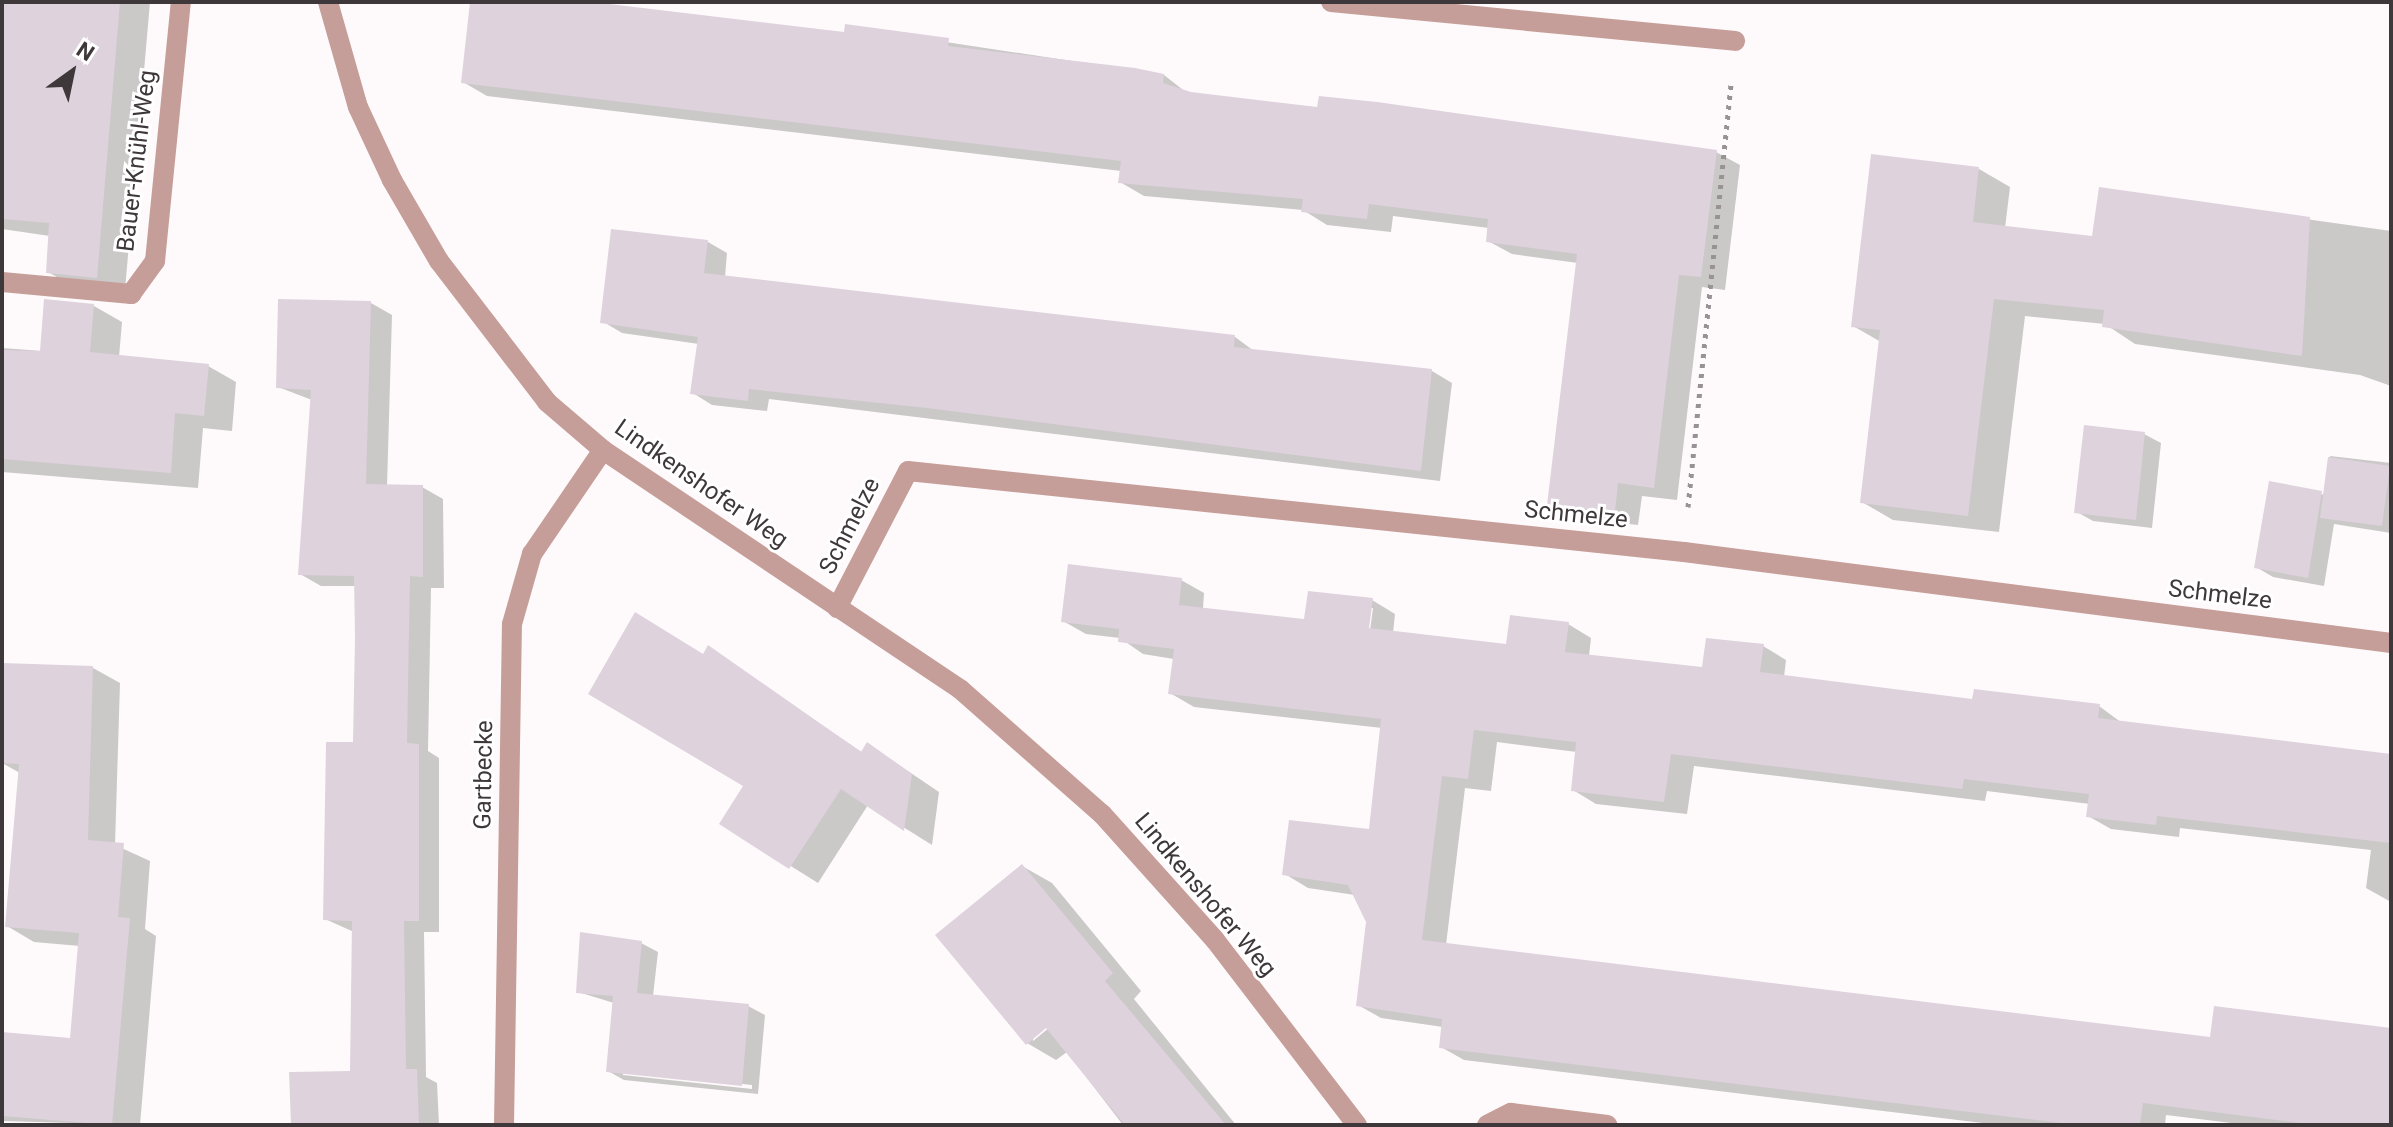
<!DOCTYPE html>
<meta charset="utf-8">
<style>
body{margin:0}
#map{position:relative;width:2393px;height:1127px;overflow:hidden;background:#fefafb;font-family:Roboto,sans-serif}
div>[style]{position:absolute}
.shadow>*{inset:0;background:#0003}
.building>*{inset:0;background:#ded2dd}
.path>*{height:5px;margin-top:-2.5px;transform-origin:0;background:repeating-linear-gradient(90deg,#989294 0 4px,transparent 0 10px)}
.minor>*{height:20px;margin:-10px;padding:0 10px;transform-origin:10px;border-radius:10px;background:#c69e99}
span{translate:-50% -50%;white-space:nowrap;text-align:center;line-height:1.15;-webkit-text-stroke:6px #fff;paint-order:stroke}
.street-label{font-size:24px;color:#3f383a}
.frame{position:absolute;inset:0;border:4px solid #3f383a;pointer-events:none}
.north{position:absolute;left:32px;top:32px;width:80px;height:80px;-webkit-text-stroke:6px #fff;paint-order:stroke;rotate:33deg;font-size:22px;font-weight:700;line-height:32px;text-align:center;color:#3f383a}
.north::after{content:'';display:block;margin:auto;width:28px;height:36px;background:#3f383a;clip-path:polygon(50% 0,100% 100%,50% 72%,0 100%)}
</style>
<div id="map">
<div class="shadow">
<i style="clip-path:polygon(2px 2px,150px 2px,125px 290px,76px 288px,48px 272px,50px 236px,2px 229px)"></i>
<i style="clip-path:polygon(472px 2px,846px 34px,847px 27px,1164px 75px,1187px 93px,1716px 152px,1740px 165px,1725px 290px,1702px 287px,1677px 500px,1642px 496px,1638px 525px,1573px 518px,1550px 504px,1578px 263px,1512px 254px,1488px 241px,1489px 228px,1393px 216px,1391px 232px,1327px 225px,1303px 210px,1144px 196px,1120px 182px,1121px 171px,487px 96px,463px 82px)"></i>
<i style="clip-path:polygon(1979px 169px,2010px 187px,2005px 228px,2094px 238px,2100px 190px,2391px 231px,2391px 386px,2360px 375px,2135px 344px,2105px 324px,2025px 316px,1999px 532px,1893px 520px,1862px 502px,1881px 342px,1853px 326px)"></i>
<i style="clip-path:polygon(708px 242px,727px 253px,725px 277px,1235px 337px,1254px 351px,1432px 371px,1452px 383px,1440px 481px,769px 399px,767px 411px,712px 405px,693px 393px,699px 344px,622px 333px,602px 321px)"></i>
<i style="clip-path:polygon(45px 301px,94px 306px,122px 322px,119px 357px,208px 366px,236px 382px,232px 431px,203px 428px,198px 488px,2px 472px,2px 348px,42px 351px)"></i>
<i style="clip-path:polygon(371px 303px,392px 315px,387px 486px,422px 487px,443px 499px,444px 588px,431px 588px,428px 751px,439px 758px,439px 932px,424px 932px,426px 1077px,437px 1083px,439px 1125px,293px 1125px,352px 1073px,354px 932px,325px 919px,355px 745px,356px 586px,321px 586px,300px 574px,312px 400px,278px 387px)"></i>
<i style="clip-path:polygon(2144px 434px,2161px 443px,2152px 528px,2093px 521px,2077px 512px)"></i>
<i style="clip-path:polygon(2330px 456px,2391px 463px,2391px 533px,2334px 524px,2324px 586px,2273px 577px,2256px 567px,2271px 483px,2325px 495px)"></i>
<i style="clip-path:polygon(evenodd,1181px 580px,1204px 593px,1203px 609px,1306px 621px,1372px 600px,1395px 614px,1393px 633px,1508px 647px,1568px 624px,1591px 638px,1589px 656px,1704px 669px,1763px 646px,1786px 660px,1784px 677px,1974px 702px,2099px 706px,2122px 723px,2391px 756px,2391px 902px,2366px 888px,2371px 850px,2180px 828px,2179px 837px,2111px 829px,2088px 816px,2090px 804px,1987px 791px,1985px 801px,1694px 766px,1687px 814px,1596px 804px,1573px 790px,1577px 752px,1497px 742px,1491px 791px,1465px 788px,1446px 945px,2212px 1039px,2391px 1030px,2391px 1125px,2248px 1125px,2166px 1115px,2165px 1125px,1999px 1125px,1464px 1060px,1441px 1047px,1443px 1027px,1381px 1018px,1358px 1005px,1368px 922px,1355px 895px,1308px 888px,1285px 874px,1370px 831px,1382px 728px,1194px 707px,1170px 693px,1174px 659px,1143px 654px,1120px 638px,1086px 634px,1063px 621px,1181px 580px,1369px 608px,1373px 608px,1369px 639px,1365px 638px,1369px 608px)"></i>
<i style="clip-path:polygon(709px 648px,863px 753px,868px 744px,939px 792px,932px 845px,868px 805px,818px 883px,722px 823px,746px 786px,704px 656px)"></i>
<i style="clip-path:polygon(2px 665px,93px 668px,120px 683px,115px 845px,150px 861px,145px 929px,156px 936px,140px 1125px,2px 1121px,2px 1034px,72px 1040px,80px 946px,34px 942px,7px 926px,20px 773px,2px 763px)"></i>
<i style="clip-path:polygon(evenodd,1022px 866px,1052px 883px,1141px 991px,1134px 999px,1236px 1125px,1123px 1125px,1067px 1052px,1056px 1060px,1027px 1043px,1022px 866px,1052px 1020px,1055px 1023px,1033px 1041px,1033px 1036px,1052px 1020px)"></i>
<i style="clip-path:polygon(evenodd,641px 943px,658px 952px,653px 996px,748px 1006px,765px 1015px,758px 1094px,624px 1080px,608px 1071px,614px 1003px,578px 992px,641px 943px,623px 1071px,752px 1085px,752px 1089px,623px 1075px,623px 1071px)"></i>
</div>
<div class="building">
<i style="clip-path:polygon(2px 2px,120px 2px,97px 278px,46px 273px,49px 223px,2px 219px)"></i>
<i style="clip-path:polygon(470px 2px,601px 3px,844px 32px,845px 24px,949px 38px,948px 46px,1135px 68px,1164px 74px,1163px 83px,1191px 92px,1317px 107px,1319px 96px,1377px 102px,1717px 150px,1701px 277px,1679px 275px,1654px 488px,1618px 483px,1615px 512px,1547px 505px,1577px 254px,1486px 242px,1488px 219px,1369px 204px,1367px 219px,1301px 212px,1303px 199px,1118px 183px,1121px 161px,461px 83px)"></i>
<i style="clip-path:polygon(1871px 154px,1979px 167px,1973px 222px,2092px 236px,2099px 187px,2310px 217px,2302px 356px,2102px 327px,2104px 310px,1994px 299px,1968px 516px,1860px 503px,1880px 330px,1851px 327px)"></i>
<i style="clip-path:polygon(611px 229px,708px 240px,704px 273px,1235px 335px,1234px 347px,1432px 369px,1421px 471px,927px 408px,749px 389px,748px 401px,690px 394px,698px 337px,600px 323px)"></i>
<i style="clip-path:polygon(44px 299px,94px 304px,90px 352px,209px 364px,204px 416px,175px 413px,171px 473px,2px 459px,2px 350px,40px 351px)"></i>
<i style="clip-path:polygon(278px 299px,371px 301px,366px 484px,423px 485px,423px 577px,410px 576px,407px 743px,419px 744px,419px 921px,404px 921px,406px 1069px,417px 1069px,419px 1125px,291px 1125px,289px 1072px,350px 1071px,352px 921px,323px 920px,326px 742px,353px 742px,355px 637px,354px 576px,298px 575px,311px 390px,276px 388px)"></i>
<i style="clip-path:polygon(2084px 425px,2145px 432px,2136px 520px,2074px 513px)"></i>
<i style="clip-path:polygon(2328px 457px,2390px 466px,2382px 526px,2320px 518px)"></i>
<i style="clip-path:polygon(2269px 481px,2322px 491px,2308px 578px,2254px 568px)"></i>
<i style="clip-path:polygon(1068px 564px,1182px 578px,1179px 605px,1304px 619px,1308px 591px,1373px 598px,1369px 628px,1506px 644px,1510px 615px,1569px 622px,1565px 652px,1702px 667px,1706px 638px,1764px 644px,1760px 672px,1972px 699px,1974px 689px,2100px 704px,2098px 718px,2391px 754px,2391px 843px,2157px 816px,2156px 825px,2086px 817px,2089px 794px,1964px 779px,1962px 789px,1671px 754px,1664px 802px,1571px 791px,1576px 742px,1474px 730px,1468px 779px,1442px 776px,1422px 940px,2210px 1037px,2214px 1006px,2391px 1028px,2391px 1125px,2316px 1125px,2143px 1103px,2140px 1125px,2077px 1125px,1439px 1048px,1442px 1019px,1356px 1006px,1366px 922px,1348px 885px,1282px 875px,1289px 820px,1369px 829px,1381px 719px,1168px 694px,1174px 649px,1118px 642px,1119px 629px,1061px 622px)"></i>
<i style="clip-path:polygon(635px 612px,703px 654px,708px 645px,861px 752px,867px 742px,912px 774px,904px 831px,841px 789px,789px 869px,719px 824px,743px 786px,588px 694px)"></i>
<i style="clip-path:polygon(2px 663px,93px 666px,88px 840px,124px 843px,118px 917px,130px 918px,112px 1125px,2px 1116px,2px 1032px,70px 1038px,79px 933px,5px 927px,19px 764px,2px 763px)"></i>
<i style="clip-path:polygon(1022px 864px,1113px 973px,1105px 981px,1226px 1125px,1125px 1125px,1046px 1028px,1026px 1045px,935px 935px)"></i>
<i style="clip-path:polygon(580px 932px,642px 941px,637px 993px,749px 1004px,742px 1086px,606px 1072px,613px 996px,576px 993px)"></i>
</div>
<div class="path">
<i style="left:1688px;top:507px;width:426px;rotate:-84.2deg"></i>
</div>
<div class="minor">
<i style="left:328px;top:2px;width:109px;rotate:74.1deg"></i>
<i style="left:358px;top:107px;width:81px;rotate:65deg"></i>
<i style="left:392px;top:180px;width:94px;rotate:59.9deg"></i>
<i style="left:439px;top:261px;width:178px;rotate:52.5deg"></i>
<i style="left:547px;top:402px;width:74px;rotate:40.6deg"></i>
<i style="left:603px;top:450px;width:430px;rotate:33.8deg"></i>
<i style="left:960px;top:689px;width:189px;rotate:41.4deg"></i>
<i style="left:1102px;top:814px;width:169px;rotate:48.1deg"></i>
<i style="left:1215px;top:940px;width:233px;rotate:52.5deg"></i>
<i style="left:1331px;top:2px;width:406px;rotate:5.5deg"></i>
<i style="left:2px;top:282px;width:130px;rotate:5.3deg"></i>
<i style="left:131px;top:294px;width:41px;rotate:-54deg"></i>
<i style="left:155px;top:261px;width:260px;rotate:-84.3deg"></i>
<i style="left:837px;top:608px;width:154px;rotate:-62.6deg"></i>
<i style="left:908px;top:471px;width:780px;rotate:5.96deg"></i>
<i style="left:1684px;top:552px;width:713px;rotate:7.33deg"></i>
<i style="left:504px;top:1125px;width:501px;rotate:-89.09deg"></i>
<i style="left:512px;top:624px;width:73px;rotate:-74.1deg"></i>
<i style="left:532px;top:554px;width:126px;rotate:-55.7deg"></i>
<i style="left:1487px;top:1125px;width:27px;rotate:-27deg"></i>
<i style="left:1511px;top:1113px;width:97px;rotate:7.1deg"></i>
</div>
<div class="street-label">
<span style="left:137px;top:161px;rotate:-83deg">Bauer-Knühl-Weg</span>
<span style="left:701px;top:484px;rotate:35deg">Lindkenshofer Weg</span>
<span style="left:1576px;top:515px;rotate:6deg">Schmelze</span>
<span style="left:850px;top:526px;rotate:-63deg">Schmelze</span>
<span style="left:2220px;top:595px;rotate:7deg">Schmelze</span>
<span style="left:484px;top:775px;rotate:-89deg">Gartbecke</span>
<span style="left:1205px;top:895px;rotate:50deg">Lindkenshofer Weg</span>
</div>
<div class="frame"></div>
<div class="north">N</div>
</div>
